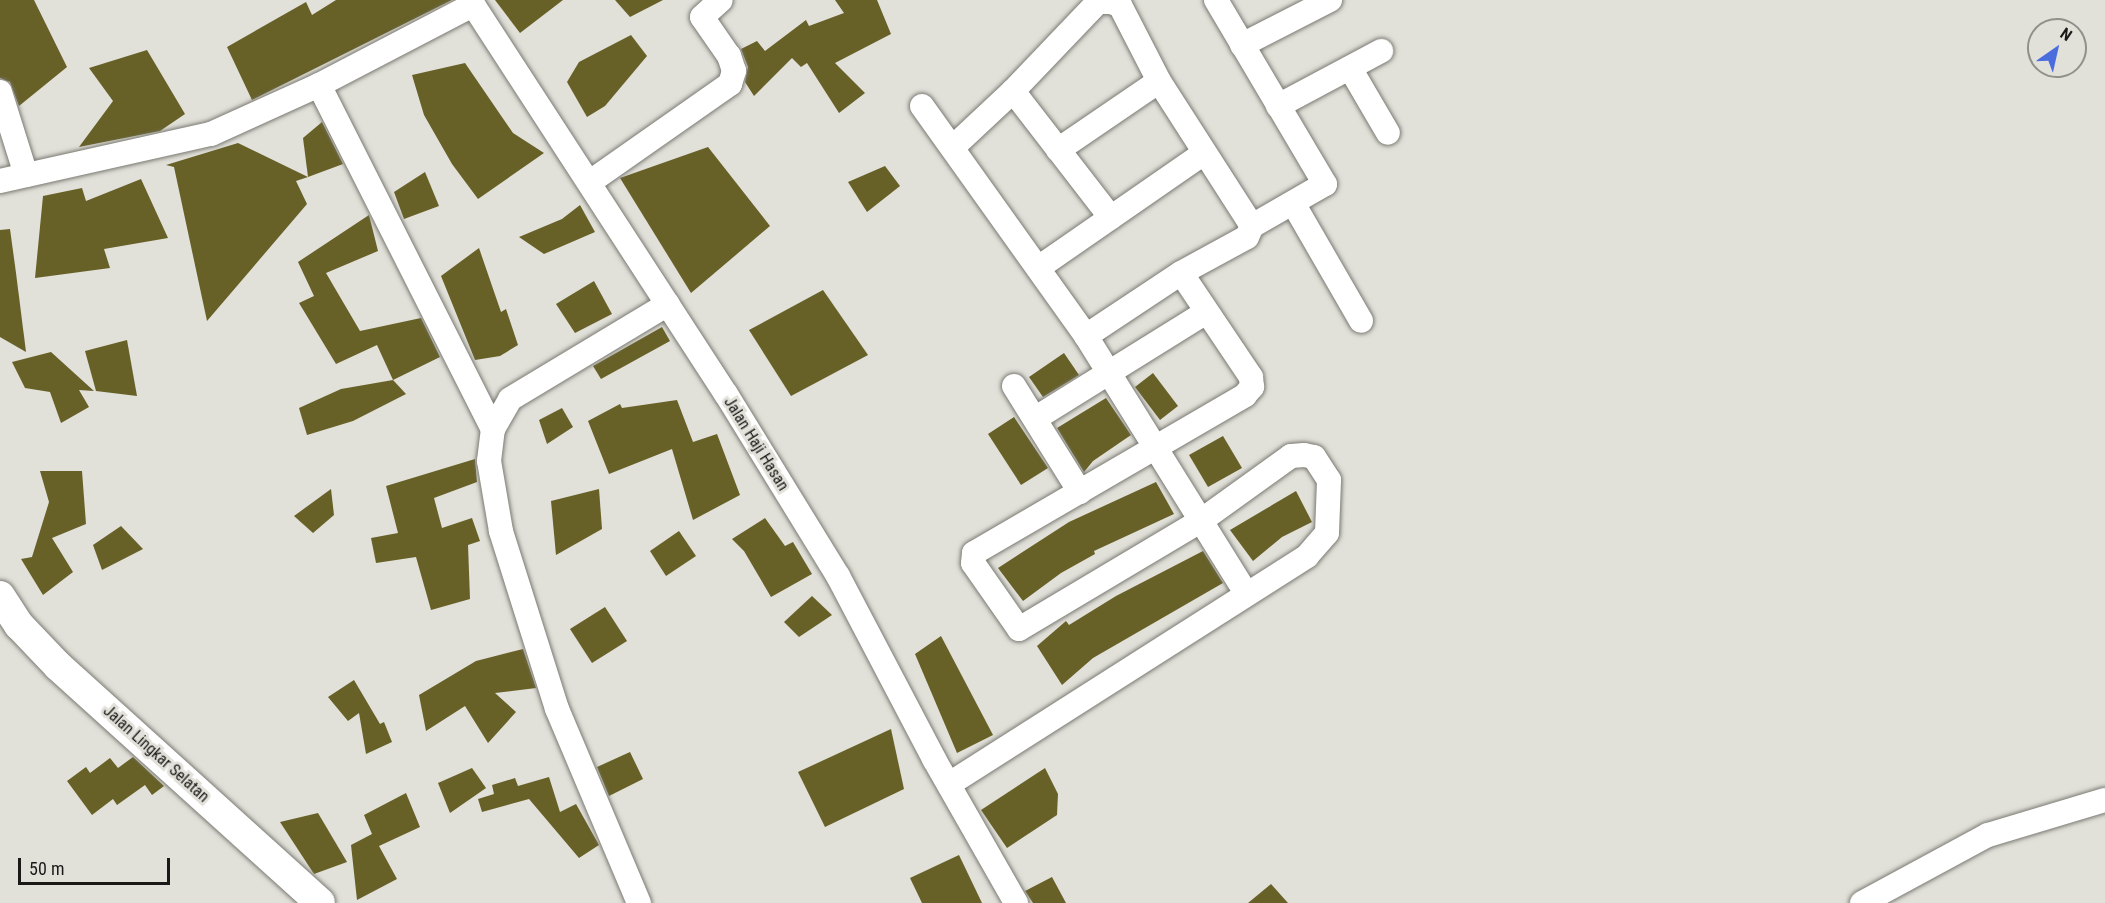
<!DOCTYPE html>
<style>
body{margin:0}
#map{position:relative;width:2105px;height:903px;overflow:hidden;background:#e1e0d9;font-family:"Roboto Condensed",sans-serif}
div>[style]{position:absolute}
.building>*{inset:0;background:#676027}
.roads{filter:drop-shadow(0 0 2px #7a7a73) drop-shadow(0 0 2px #7a7a73)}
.minor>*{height:24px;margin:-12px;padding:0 12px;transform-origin:12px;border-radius:12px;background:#fff}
.tertiary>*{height:30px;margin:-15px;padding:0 15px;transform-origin:15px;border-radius:15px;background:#fff}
span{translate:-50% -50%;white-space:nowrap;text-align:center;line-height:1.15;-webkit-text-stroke:6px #e1e0d9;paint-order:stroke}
.street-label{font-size:16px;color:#1a1917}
.north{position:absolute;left:2027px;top:18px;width:60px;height:60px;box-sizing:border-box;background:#e1e0d9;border:2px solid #91908b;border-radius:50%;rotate:34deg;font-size:16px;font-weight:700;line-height:24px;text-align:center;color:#1a1917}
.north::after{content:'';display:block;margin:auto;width:21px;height:27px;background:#496cdf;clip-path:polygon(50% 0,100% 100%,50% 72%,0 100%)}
.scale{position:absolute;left:18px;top:858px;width:152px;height:27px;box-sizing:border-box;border:3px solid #1a1917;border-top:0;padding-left:8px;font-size:18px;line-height:21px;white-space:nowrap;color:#1a1917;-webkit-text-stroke:4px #e1e0d9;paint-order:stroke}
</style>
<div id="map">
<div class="building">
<i style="clip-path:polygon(0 0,34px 0,67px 67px,19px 106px,10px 82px,0 78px)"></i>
<i style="clip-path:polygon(336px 0,452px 0,252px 100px,227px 47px,306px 2px,312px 15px)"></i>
<i style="clip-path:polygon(495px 0,563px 0,520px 33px)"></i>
<i style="clip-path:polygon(615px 0,663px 0,630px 17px)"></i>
<i style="clip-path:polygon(835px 0,877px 0,891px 34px,835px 63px,865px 93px,839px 113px,807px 63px,801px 67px,792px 58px,754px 96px,745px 82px,748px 67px,741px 49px,757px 41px,765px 51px,806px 20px,809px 26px,844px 13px)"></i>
<i style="clip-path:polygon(631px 35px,647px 56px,605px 106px,587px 117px,567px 82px,579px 62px)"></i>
<i style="clip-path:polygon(147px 50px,185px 114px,160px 131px,79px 147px,113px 101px,89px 68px)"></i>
<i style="clip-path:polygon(465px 63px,513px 133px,544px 153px,478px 199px,452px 164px,424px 115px,412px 75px)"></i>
<i style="clip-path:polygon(322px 122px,343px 164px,308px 177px,303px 138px)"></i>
<i style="clip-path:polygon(238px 143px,308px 177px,296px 181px,307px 204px,207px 321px,174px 167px,166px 165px)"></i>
<i style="clip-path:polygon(708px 147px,770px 226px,691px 293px,620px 178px)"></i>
<i style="clip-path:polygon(885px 166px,900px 186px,867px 212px,848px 182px)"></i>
<i style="clip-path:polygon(425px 172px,439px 206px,404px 219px,394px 192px)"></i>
<i style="clip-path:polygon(141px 179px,168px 238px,104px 249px,110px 268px,35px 278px,43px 196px,82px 188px,86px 201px)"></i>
<i style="clip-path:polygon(580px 205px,595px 232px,544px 254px,519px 237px,562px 219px)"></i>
<i style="clip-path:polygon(369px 215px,378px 251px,326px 273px,360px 331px,421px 318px,440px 357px,393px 380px,377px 345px,336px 364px,299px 303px,314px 296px,298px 262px)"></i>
<i style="clip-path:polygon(10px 229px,16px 273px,26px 352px,0 337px,0 230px)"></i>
<i style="clip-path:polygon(479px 248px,501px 312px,506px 309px,518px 345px,500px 356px,475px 360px,441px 276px)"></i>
<i style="clip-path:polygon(594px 281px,612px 314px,575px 333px,556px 304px)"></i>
<i style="clip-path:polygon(823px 290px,868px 355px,791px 396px,749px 330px)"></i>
<i style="clip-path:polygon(662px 327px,670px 341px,601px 379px,593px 366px)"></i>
<i style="clip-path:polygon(127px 340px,137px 396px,96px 391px,85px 351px)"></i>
<i style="clip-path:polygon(51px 352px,94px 391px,79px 390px,89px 407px,61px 423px,50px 392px,25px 388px,12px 362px)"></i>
<i style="clip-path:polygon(1064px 353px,1079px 375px,1043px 397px,1029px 377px)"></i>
<i style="clip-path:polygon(1153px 373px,1178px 406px,1160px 420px,1135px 387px)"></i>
<i style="clip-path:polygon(393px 380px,406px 394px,353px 421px,307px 435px,299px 408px,341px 389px)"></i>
<i style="clip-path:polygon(1106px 398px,1131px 435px,1093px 461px,1084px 472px,1057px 428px)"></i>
<i style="clip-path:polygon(677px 400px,693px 442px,717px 434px,740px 495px,693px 520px,672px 449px,609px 474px,588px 421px,620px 404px,622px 408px)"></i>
<i style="clip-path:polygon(562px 408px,573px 427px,547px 444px,539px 420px)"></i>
<i style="clip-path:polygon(1014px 417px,1048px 468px,1021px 485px,988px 434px)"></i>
<i style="clip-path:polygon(1223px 436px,1242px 468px,1208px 487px,1189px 455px)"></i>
<i style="clip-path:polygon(475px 459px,477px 482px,434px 498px,442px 528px,472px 518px,480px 541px,468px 545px,470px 599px,431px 610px,416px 557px,376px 563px,371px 538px,398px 533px,386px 486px)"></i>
<i style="clip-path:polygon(40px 471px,82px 471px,86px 524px,52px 538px,73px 572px,43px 595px,21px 559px,32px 557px,49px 502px)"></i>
<i style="clip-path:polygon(1156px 482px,1174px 514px,1094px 551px,1095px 554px,1061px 573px,1023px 601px,998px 568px,1069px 522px)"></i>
<i style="clip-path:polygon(331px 489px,334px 515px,313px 533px,294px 516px)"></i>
<i style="clip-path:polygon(599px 489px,602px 529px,556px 555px,551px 501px)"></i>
<i style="clip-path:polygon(1296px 491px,1312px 522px,1282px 537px,1253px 561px,1230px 530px)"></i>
<i style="clip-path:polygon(765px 518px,785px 546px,793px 542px,812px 574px,771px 597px,744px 551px,732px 539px)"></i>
<i style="clip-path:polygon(121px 526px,143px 549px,102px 570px,93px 545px)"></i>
<i style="clip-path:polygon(679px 531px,696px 556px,666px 576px,650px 551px)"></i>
<i style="clip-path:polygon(1203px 551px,1223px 583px,1093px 658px,1062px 685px,1037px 646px,1066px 621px,1069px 625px,1116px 596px)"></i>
<i style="clip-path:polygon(812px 596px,832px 615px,799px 637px,784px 622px)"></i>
<i style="clip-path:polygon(605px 607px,627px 641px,592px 663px,570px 629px)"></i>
<i style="clip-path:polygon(941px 636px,993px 735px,957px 753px,915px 654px)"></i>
<i style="clip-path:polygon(523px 649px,536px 688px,495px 693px,516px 712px,488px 743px,465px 706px,426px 731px,419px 695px,476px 661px)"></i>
<i style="clip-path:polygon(354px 680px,380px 724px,384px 722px,392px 742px,366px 754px,359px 713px,348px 721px,328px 697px)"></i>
<i style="clip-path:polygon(891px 729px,904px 789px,825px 827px,798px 772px)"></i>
<i style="clip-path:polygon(630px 752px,643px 779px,609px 796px,597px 767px)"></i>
<i style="clip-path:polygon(133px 757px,164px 786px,152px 795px,145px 785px,117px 805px,113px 799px,92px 815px,67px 781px,86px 767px,90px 773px,110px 758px,118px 768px)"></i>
<i style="clip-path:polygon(472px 768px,486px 788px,450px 813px,438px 783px)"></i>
<i style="clip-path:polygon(1045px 768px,1058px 794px,1057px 815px,1007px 848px,981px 810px)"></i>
<i style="clip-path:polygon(549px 777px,560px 812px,576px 804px,599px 845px,579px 858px,529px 799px,482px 812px,478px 799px,494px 794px,492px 785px,515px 778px,518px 786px)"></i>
<i style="clip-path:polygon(406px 793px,420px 827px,379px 846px,397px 879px,357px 900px,351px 845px,372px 834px,364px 815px)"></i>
<i style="clip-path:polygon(318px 813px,347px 862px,314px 874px,280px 822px)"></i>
<i style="clip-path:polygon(959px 855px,982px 903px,922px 903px,910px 878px)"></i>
<i style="clip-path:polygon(1052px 877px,1066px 903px,1033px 903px,1025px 891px)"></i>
<i style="clip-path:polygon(1271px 884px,1288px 903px,1248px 903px)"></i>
</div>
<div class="roads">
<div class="minor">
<i style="left:470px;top:0;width:470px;rotate:57deg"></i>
<i style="left:726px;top:394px;width:214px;rotate:58.4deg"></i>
<i style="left:838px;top:576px;width:207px;rotate:62.3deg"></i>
<i style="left:934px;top:759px;width:166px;rotate:60.3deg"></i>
<i style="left:1216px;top:0;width:214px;rotate:59.4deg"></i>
<i style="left:1325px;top:184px;width:84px;rotate:150.1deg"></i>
<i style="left:1242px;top:45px;width:99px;rotate:-27.1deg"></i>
<i style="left:1350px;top:68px;width:75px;rotate:59.7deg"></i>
<i style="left:319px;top:85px;width:386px;rotate:63.2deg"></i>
<i style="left:1013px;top:91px;width:160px;rotate:52.3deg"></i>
<i style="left:0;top:92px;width:87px;rotate:72.6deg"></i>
<i style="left:922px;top:106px;width:282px;rotate:54.5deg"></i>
<i style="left:1086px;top:336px;width:114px;rotate:-33.6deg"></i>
<i style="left:1181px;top:273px;width:75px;rotate:-28.6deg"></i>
<i style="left:1247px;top:237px;width:12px;rotate:-66deg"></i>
<i style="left:1252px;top:226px;width:172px;rotate:-122.7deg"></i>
<i style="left:1159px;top:81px;width:85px;rotate:-117.2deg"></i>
<i style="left:1120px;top:5px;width:10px;rotate:-163deg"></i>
<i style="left:1110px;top:2px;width:12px;rotate:180deg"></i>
<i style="left:1098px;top:2px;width:123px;rotate:133.7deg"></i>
<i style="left:1013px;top:91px;width:83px;rotate:136.9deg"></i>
<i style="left:1278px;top:106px;width:117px;rotate:-28.1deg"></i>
<i style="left:1058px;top:150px;width:122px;rotate:-34.3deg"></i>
<i style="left:0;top:181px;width:216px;rotate:-12.6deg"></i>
<i style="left:211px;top:134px;width:119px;rotate:-24.4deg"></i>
<i style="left:319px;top:85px;width:174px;rotate:-27.5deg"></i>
<i style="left:590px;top:182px;width:171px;rotate:-35deg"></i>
<i style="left:730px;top:84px;width:14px;rotate:-73deg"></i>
<i style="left:734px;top:71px;width:16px;rotate:-108deg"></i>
<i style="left:729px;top:56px;width:47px;rotate:-124.7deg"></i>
<i style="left:702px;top:17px;width:25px;rotate:-42deg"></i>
<i style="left:1293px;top:203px;width:136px;rotate:60deg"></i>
<i style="left:1038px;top:268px;width:202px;rotate:-34.7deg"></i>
<i style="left:1086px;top:336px;width:303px;rotate:58.1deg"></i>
<i style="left:1014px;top:386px;width:125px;rotate:58.1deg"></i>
<i style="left:1036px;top:418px;width:199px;rotate:-31.9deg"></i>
<i style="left:951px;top:783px;width:422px;rotate:-32.5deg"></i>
<i style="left:1307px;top:556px;width:30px;rotate:-49deg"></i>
<i style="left:1327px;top:533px;width:53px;rotate:-87.8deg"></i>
<i style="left:1329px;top:480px;width:27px;rotate:-123deg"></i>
<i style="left:1314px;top:457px;width:10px;rotate:-169deg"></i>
<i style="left:1304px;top:455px;width:13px;rotate:176deg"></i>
<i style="left:1291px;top:456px;width:110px;rotate:144.3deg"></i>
<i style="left:1202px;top:520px;width:213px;rotate:149.2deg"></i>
<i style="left:1019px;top:629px;width:80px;rotate:-124.9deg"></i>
<i style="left:973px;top:563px;width:10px;rotate:-84deg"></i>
<i style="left:974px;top:553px;width:314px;rotate:-30.2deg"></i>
<i style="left:1245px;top:395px;width:11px;rotate:-49deg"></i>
<i style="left:1252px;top:387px;width:10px;rotate:-96deg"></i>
<i style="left:1251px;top:377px;width:125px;rotate:-123.9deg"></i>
<i style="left:639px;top:903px;width:211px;rotate:-112.9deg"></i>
<i style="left:557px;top:709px;width:187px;rotate:-107.5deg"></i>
<i style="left:501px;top:531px;width:71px;rotate:-99.7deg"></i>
<i style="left:489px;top:461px;width:32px;rotate:-83deg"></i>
<i style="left:493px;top:429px;width:34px;rotate:-60deg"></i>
<i style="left:510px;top:399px;width:184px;rotate:-31deg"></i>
<i style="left:1862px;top:903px;width:143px;rotate:-28.4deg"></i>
<i style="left:1988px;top:835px;width:122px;rotate:-16.7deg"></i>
</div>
<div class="tertiary">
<i style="left:0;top:596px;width:35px;rotate:57deg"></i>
<i style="left:19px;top:625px;width:57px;rotate:46.4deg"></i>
<i style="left:58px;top:666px;width:353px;rotate:42.1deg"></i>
</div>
</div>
<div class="street-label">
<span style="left:756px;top:444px;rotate:58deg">Jalan Haji Hasan</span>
<span style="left:156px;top:754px;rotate:42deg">Jalan Lingkar Selatan</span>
</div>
<div class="north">N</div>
<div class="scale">50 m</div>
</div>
